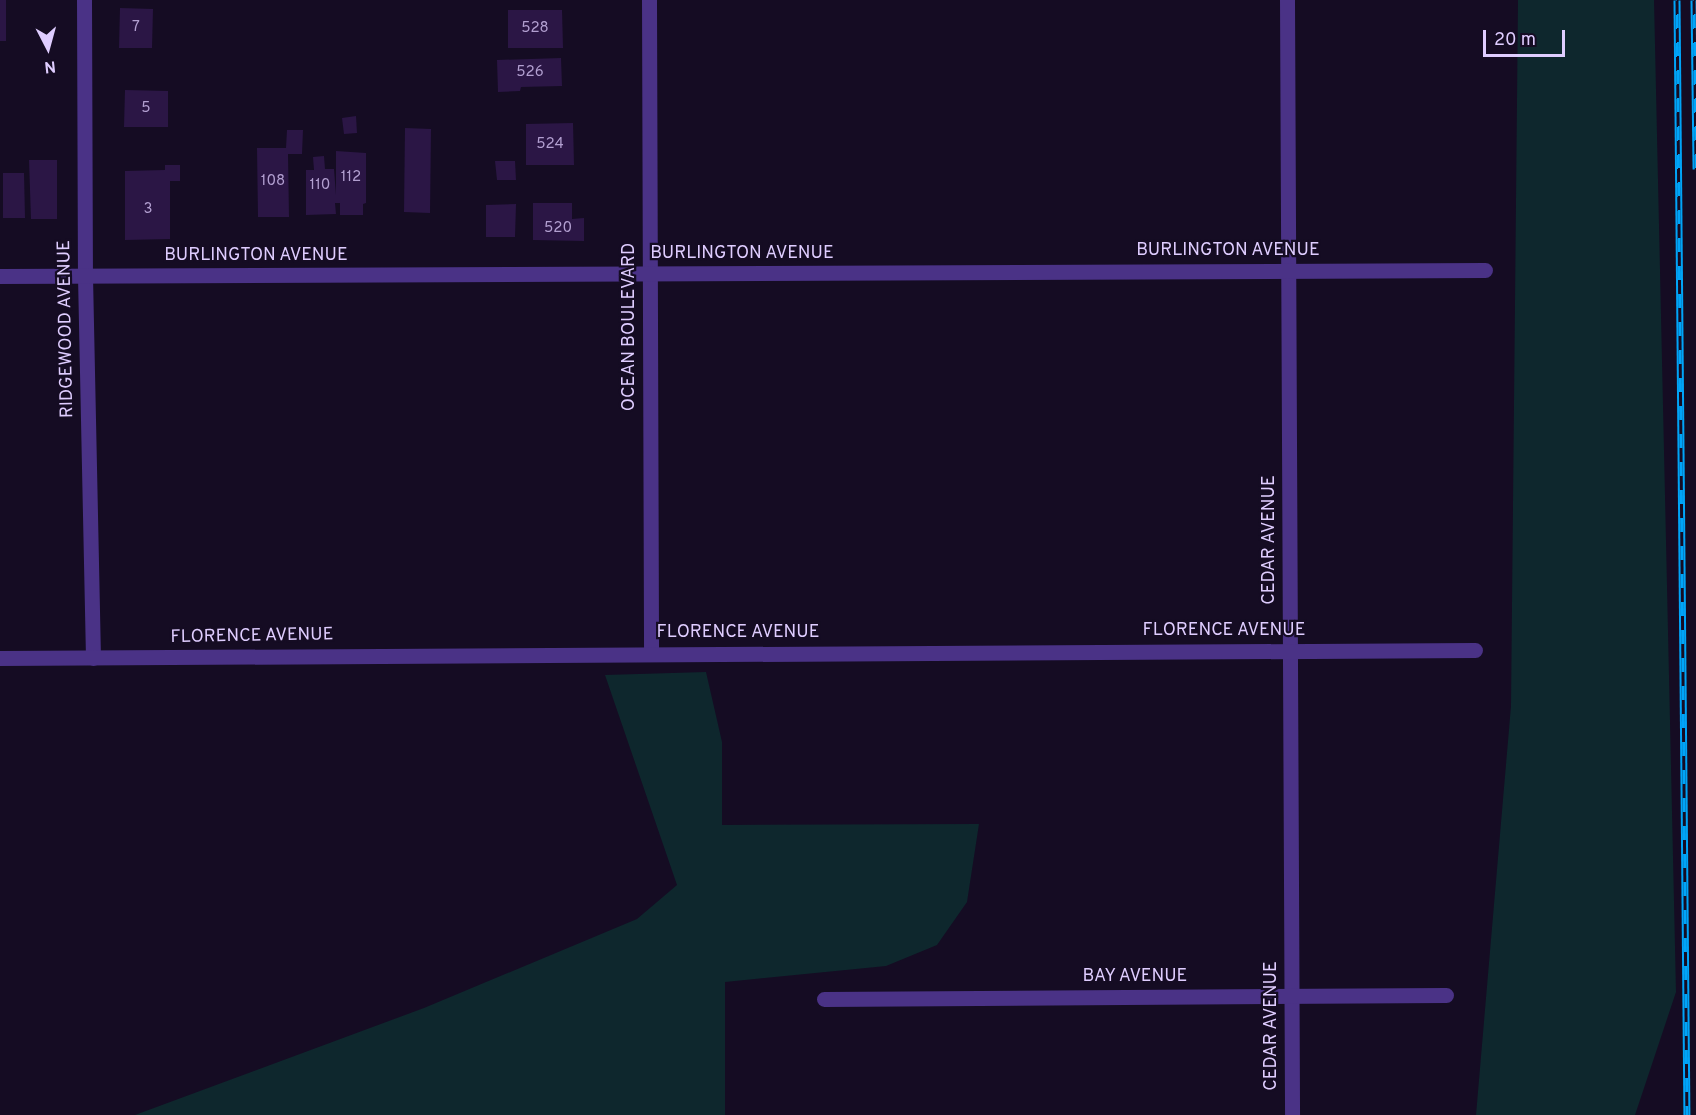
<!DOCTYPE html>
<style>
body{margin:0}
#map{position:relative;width:1696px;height:1115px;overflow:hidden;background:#150c23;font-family:Overpass,sans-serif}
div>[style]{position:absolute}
.green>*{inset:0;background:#0e272d}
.building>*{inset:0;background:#2b1645}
.minor>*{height:15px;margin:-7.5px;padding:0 7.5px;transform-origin:7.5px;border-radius:7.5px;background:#4a3286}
.rail>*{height:7px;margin-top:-3.5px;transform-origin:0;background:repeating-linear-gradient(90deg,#150c23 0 14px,#00a4f8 0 28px);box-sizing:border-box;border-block:2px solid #00a4f8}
span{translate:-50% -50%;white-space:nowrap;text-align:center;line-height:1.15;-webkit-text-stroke:4.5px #150c23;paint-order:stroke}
.number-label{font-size:15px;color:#b29fd0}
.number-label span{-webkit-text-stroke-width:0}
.street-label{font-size:18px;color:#dfcdff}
.north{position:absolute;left:18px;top:18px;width:60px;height:60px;-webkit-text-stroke:4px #150c23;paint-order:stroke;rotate:174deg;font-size:16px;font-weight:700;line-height:24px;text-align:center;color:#dfcdff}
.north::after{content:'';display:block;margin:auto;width:21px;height:27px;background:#dfcdff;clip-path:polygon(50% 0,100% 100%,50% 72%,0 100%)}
.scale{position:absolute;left:1483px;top:30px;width:82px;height:27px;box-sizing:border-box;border:3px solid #dfcdff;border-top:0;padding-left:8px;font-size:18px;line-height:21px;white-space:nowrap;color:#dfcdff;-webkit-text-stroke:4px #150c23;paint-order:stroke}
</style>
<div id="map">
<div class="green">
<i style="clip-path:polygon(1518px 0,1654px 0,1676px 992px,1635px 1115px,1476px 1115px,1511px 706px)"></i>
<i style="clip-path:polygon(706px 672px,722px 742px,722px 825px,979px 824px,967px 902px,937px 945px,886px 966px,725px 982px,725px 1115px,135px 1115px,424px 1008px,637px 919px,677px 885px,605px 675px)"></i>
</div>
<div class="building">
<i style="clip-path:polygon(0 0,6px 0,6px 41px,0 41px)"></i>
<i style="clip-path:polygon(120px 8px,153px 9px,152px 48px,119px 48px)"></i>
<i style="clip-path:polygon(508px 10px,562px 10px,563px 48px,508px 48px)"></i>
<i style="clip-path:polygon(561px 58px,562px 86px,521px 87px,520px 91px,498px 92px,497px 60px)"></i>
<i style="clip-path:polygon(125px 90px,168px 91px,168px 127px,124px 127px)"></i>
<i style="clip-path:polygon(356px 116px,357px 133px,344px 134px,342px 118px)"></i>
<i style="clip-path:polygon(573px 123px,574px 165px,526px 165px,526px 124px)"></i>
<i style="clip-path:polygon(405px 128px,431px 129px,430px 213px,404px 212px)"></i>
<i style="clip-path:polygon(287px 130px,303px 130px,302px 154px,288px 154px,289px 217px,258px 217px,257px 148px,286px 148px)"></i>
<i style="clip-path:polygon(336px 151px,366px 153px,366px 203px,363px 204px,363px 215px,340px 215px,340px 203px,335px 203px,336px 214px,306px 215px,306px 170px,314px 170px,313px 157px,324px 156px,325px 169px,334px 169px,336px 195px)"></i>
<i style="clip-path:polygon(29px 160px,57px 160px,57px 219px,31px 219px)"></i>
<i style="clip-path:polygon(495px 161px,515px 161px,516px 180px,497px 180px)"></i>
<i style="clip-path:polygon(165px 165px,180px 165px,180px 181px,170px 181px,170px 239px,125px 240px,125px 171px,165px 170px)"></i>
<i style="clip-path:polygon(3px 173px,24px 173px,25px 218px,3px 218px)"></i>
<i style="clip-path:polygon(533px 203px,572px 203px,572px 219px,584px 218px,584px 241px,533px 240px)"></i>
<i style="clip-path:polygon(516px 204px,515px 237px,486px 237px,486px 205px)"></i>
</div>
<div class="minor">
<i style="left:84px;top:0;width:276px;rotate:89.8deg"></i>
<i style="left:85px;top:276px;width:382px;rotate:88.8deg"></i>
<i style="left:649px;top:0;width:653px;rotate:89.82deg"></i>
<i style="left:1287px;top:0;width:1115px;rotate:89.74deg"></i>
<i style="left:0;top:276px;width:1485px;rotate:-0.23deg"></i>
<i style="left:0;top:658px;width:1475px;rotate:-0.31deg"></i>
<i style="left:824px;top:999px;width:622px;rotate:-0.37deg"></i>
</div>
<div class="rail">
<i style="left:1677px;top:0;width:1115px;rotate:89.49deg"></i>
<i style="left:1694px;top:0;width:169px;rotate:89.3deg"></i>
</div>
<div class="number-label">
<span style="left:136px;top:28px">7</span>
<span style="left:535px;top:29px">528</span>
<span style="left:530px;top:73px">526</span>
<span style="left:146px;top:109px">5</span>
<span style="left:550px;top:145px">524</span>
<span style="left:351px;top:178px">112</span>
<span style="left:273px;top:182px">108</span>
<span style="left:320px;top:186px">110</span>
<span style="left:148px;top:210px">3</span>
<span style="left:558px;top:229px">520</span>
</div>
<div class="street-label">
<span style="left:1228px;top:251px">BURLINGTON AVENUE</span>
<span style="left:742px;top:254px">BURLINGTON AVENUE</span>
<span style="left:256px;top:256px">BURLINGTON AVENUE</span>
<span style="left:630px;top:327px;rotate:-90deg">OCEAN BOULEVARD</span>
<span style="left:67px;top:329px;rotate:-91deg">RIDGEWOOD AVENUE</span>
<span style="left:1270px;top:540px;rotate:-90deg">CEDAR AVENUE</span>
<span style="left:1224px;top:631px">FLORENCE AVENUE</span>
<span style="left:738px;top:633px">FLORENCE AVENUE</span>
<span style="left:252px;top:637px;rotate:-1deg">FLORENCE AVENUE</span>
<span style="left:1135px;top:977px">BAY AVENUE</span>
<span style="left:1272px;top:1026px;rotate:-90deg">CEDAR AVENUE</span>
</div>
<div class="north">N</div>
<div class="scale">20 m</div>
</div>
